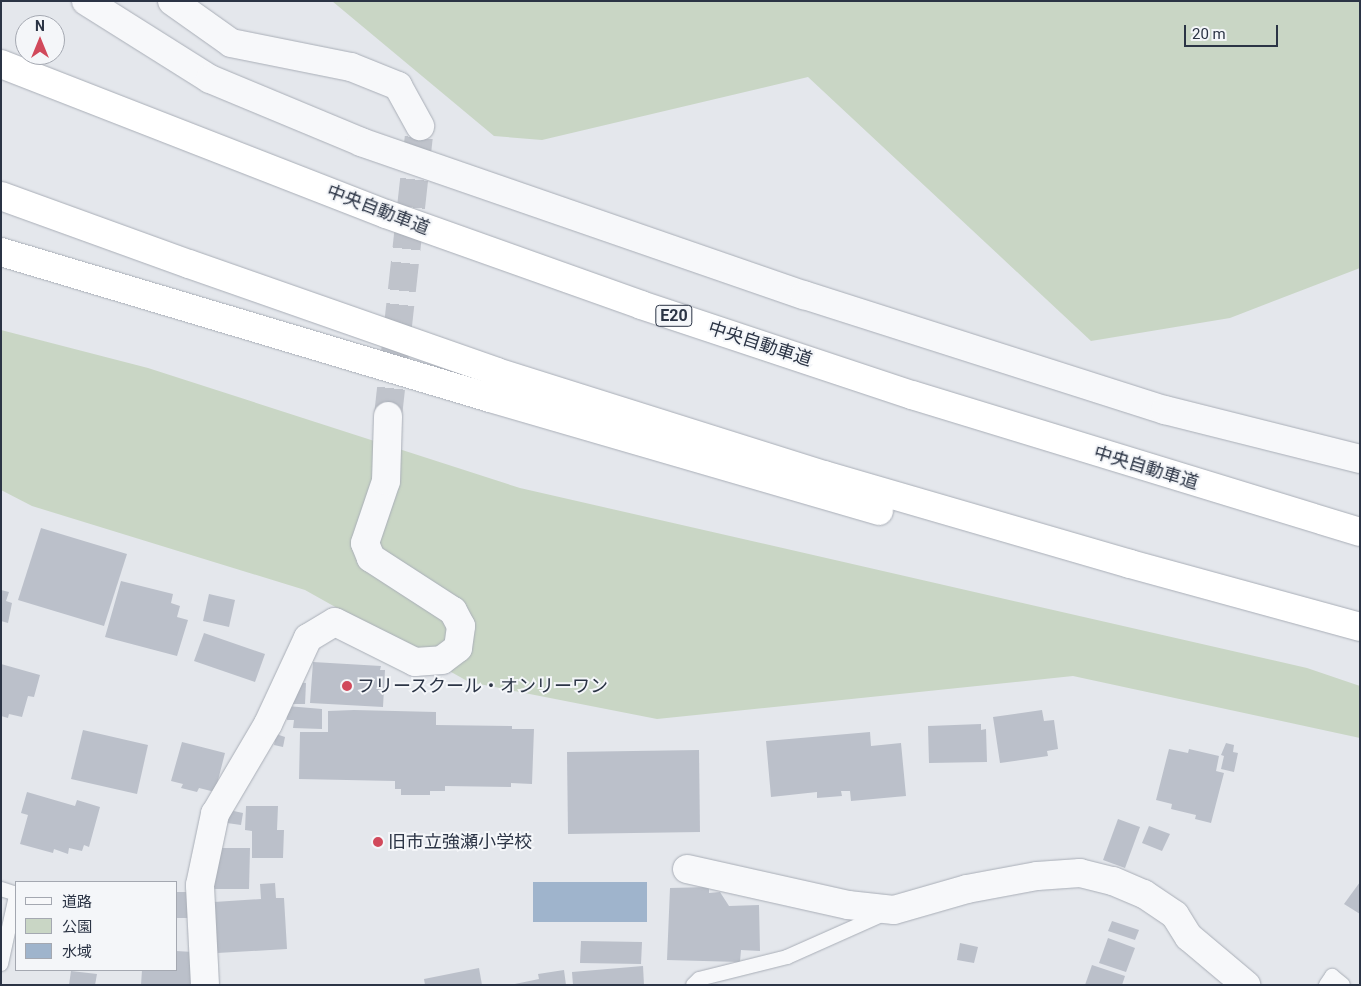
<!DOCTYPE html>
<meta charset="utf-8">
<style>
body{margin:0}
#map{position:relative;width:1361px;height:986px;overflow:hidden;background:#e4e7ec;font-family:Roboto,"Noto Sans JP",sans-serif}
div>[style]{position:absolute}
.green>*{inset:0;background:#c9d6c5}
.water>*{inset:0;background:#9fb4cc}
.building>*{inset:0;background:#bbc0ca}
.street-tunnel>*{height:28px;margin-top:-14px;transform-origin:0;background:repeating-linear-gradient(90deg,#bfc3cb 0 28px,transparent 0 42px)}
.roads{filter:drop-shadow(0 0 1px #a9aeb7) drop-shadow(0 0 1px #a9aeb7)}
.lane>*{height:14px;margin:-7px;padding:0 7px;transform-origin:7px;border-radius:7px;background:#f7f8fa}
.street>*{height:28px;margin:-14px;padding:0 14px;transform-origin:14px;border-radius:14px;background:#f7f8fa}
.highway>*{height:28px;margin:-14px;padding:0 14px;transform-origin:14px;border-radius:14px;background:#fff}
.dots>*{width:14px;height:14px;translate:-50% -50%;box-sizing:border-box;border:2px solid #f4f6f9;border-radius:50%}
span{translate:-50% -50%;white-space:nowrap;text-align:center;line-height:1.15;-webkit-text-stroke:4px #f4f6f9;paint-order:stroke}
.shield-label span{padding:1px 4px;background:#f4f6f9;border:1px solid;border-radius:4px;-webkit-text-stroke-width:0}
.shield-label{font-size:16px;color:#2b3445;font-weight:700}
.street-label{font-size:18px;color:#2b3445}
.poi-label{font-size:18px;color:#2b3445}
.left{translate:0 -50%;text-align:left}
.frame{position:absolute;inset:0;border:2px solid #2b3445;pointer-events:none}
.legend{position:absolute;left:15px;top:881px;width:162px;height:90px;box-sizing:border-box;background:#f4f6f9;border:1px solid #a4a8b1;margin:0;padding:6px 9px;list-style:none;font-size:15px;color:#2b3445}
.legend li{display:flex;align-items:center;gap:10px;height:25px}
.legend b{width:25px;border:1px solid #a4a8b1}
.north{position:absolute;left:15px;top:15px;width:50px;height:50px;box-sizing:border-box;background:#f4f6f9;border:1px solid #a4a8b1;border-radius:50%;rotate:0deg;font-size:14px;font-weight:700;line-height:20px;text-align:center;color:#2b3445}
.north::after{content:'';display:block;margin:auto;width:18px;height:22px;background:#d1495b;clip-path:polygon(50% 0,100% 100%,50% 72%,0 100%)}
.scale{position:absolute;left:1184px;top:25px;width:94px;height:22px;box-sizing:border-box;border:2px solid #2b3445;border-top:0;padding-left:6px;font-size:15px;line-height:18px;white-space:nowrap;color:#2b3445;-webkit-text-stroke:4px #f4f6f9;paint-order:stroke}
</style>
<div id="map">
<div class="green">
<i style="clip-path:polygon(332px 1px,1360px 1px,1360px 268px,1230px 318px,1091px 341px,808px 77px,542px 140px,494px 136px)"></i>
<i style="clip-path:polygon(1px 330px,148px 368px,520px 488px,1307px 668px,1360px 686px,1360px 738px,1073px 676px,657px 719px,469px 682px,305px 590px,32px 506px,1px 490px)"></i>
</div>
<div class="water">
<i style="clip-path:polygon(533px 882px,647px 882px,647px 922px,533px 922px)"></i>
</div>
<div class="building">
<i style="clip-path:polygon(41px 528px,127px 554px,104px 626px,18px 600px)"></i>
<i style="clip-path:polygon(121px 581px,173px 594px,171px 603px,180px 606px,177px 617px,188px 620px,177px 656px,105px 637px)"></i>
<i style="clip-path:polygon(1px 590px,9px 592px,6px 601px,12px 603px,8px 623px,1px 621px)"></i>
<i style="clip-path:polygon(209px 594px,235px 600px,229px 627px,203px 621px)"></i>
<i style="clip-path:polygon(204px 633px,265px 654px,255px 682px,194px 661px)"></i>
<i style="clip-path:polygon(313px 662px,381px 666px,380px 670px,385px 670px,383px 707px,310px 703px)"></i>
<i style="clip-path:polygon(1px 664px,40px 675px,34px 697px,28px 696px,22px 717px,9px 714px,8px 718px,1px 716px)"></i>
<i style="clip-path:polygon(291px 682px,306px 683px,305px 704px,290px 704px)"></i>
<i style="clip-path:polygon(287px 706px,322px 709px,322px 729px,293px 728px,294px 720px,287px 720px)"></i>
<i style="clip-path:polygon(354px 710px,436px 712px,436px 725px,512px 726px,512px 729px,534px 729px,532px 784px,511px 783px,511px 787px,445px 786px,445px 791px,430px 791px,430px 795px,401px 795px,401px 789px,395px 789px,395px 781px,299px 779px,300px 732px,328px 732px,328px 711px)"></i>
<i style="clip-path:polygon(1042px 710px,1044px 721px,1054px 720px,1058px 749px,1047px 751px,1048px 756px,1000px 763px,993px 717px)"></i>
<i style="clip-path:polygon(981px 724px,981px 730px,986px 729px,987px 762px,929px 763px,928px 726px)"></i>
<i style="clip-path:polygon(83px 730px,148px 745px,137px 794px,71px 779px)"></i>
<i style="clip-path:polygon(870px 732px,871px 746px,901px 743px,906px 796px,851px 801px,850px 791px,841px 791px,842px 796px,817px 798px,817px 792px,771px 797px,766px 741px)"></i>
<i style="clip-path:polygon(276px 734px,285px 737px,283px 747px,274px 745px)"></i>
<i style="clip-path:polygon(182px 742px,225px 753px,215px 792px,199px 788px,197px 792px,181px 788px,183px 784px,171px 781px)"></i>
<i style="clip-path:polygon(1226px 743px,1234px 745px,1233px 752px,1238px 753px,1234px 772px,1221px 769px,1224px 756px,1221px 755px)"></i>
<i style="clip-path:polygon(1169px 749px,1188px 753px,1189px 749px,1219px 756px,1216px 771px,1224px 773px,1211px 823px,1195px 819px,1196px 815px,1171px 809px,1172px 804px,1156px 800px)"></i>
<i style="clip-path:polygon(699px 750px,700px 832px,568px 834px,567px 752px)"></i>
<i style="clip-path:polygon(27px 792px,75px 806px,77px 800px,100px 807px,89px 847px,84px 845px,82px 851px,69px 848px,68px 854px,54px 849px,53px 853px,20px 844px,28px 815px,21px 813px)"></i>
<i style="clip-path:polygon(246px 806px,278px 806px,277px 830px,284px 830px,283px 858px,252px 858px,252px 831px,245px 830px)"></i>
<i style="clip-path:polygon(229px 810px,243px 813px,241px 825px,227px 823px)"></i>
<i style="clip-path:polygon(1118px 819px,1140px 827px,1125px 868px,1103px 860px)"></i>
<i style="clip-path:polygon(1149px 826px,1170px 834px,1162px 851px,1142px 843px)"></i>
<i style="clip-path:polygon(213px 848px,250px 848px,249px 889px,213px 889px)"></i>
<i style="clip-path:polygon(1360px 882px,1360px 914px,1344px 904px)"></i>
<i style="clip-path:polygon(275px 883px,276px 898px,284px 898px,287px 949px,217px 953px,214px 902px,261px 899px,260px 884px)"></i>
<i style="clip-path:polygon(709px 887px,709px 893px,720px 892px,729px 906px,759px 905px,760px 951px,741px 950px,740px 962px,667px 960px,670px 888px)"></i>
<i style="clip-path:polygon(176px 892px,186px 892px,191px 900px,191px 918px,176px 918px)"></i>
<i style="clip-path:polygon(1112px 921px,1139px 930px,1135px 940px,1108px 931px)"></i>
<i style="clip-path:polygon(1108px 938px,1135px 948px,1126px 972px,1099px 963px)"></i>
<i style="clip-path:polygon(581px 941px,642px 942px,641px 964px,580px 963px)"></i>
<i style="clip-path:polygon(960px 943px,978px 947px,974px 963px,957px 960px)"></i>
<i style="clip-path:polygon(176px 951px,193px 952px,191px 985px,141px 985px,142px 970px,176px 970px)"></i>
<i style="clip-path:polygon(1092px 965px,1125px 976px,1122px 985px,1085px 985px)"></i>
<i style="clip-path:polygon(643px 966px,644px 985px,573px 985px,572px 972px)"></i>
<i style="clip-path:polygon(479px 968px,482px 985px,425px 985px,424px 979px)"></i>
<i style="clip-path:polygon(564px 970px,566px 985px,510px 985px,539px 979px,538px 974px)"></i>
<i style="clip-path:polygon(71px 971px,97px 974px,95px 985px,69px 985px)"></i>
</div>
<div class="street-tunnel">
<i style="left:388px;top:416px;width:292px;rotate:-83.7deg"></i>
</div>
<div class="roads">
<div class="lane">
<i style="left:1px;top:889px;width:16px;rotate:18deg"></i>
<i style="left:1px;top:964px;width:70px;rotate:-77.6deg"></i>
<i style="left:693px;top:985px;width:8px;rotate:-45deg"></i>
<i style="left:699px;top:979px;width:91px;rotate:-14deg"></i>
<i style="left:787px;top:957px;width:108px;rotate:-24deg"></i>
<i style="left:1326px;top:985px;width:11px;rotate:-56deg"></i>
<i style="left:1332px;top:976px;width:14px;rotate:39deg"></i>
</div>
<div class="street">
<i style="left:86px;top:1px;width:146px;rotate:32.2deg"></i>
<i style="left:210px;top:79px;width:164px;rotate:22.6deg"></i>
<i style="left:361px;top:142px;width:469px;rotate:19.1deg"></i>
<i style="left:804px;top:295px;width:379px;rotate:17.7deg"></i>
<i style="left:1165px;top:410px;width:201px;rotate:14.1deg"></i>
<i style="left:172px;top:1px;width:72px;rotate:35.4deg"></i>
<i style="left:231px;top:43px;width:122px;rotate:11.3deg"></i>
<i style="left:351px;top:67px;width:51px;rotate:22deg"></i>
<i style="left:398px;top:86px;width:46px;rotate:61.2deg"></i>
<i style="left:687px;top:869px;width:165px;rotate:12.6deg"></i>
<i style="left:848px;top:905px;width:46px;rotate:6.2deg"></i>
<i style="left:894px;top:910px;width:76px;rotate:-16deg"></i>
<i style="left:967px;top:889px;width:71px;rotate:-10.5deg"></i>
<i style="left:1037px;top:876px;width:43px;rotate:-4deg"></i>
<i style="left:1080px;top:873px;width:34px;rotate:14deg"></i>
<i style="left:1113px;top:881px;width:34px;rotate:23deg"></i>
<i style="left:1144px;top:894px;width:37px;rotate:34deg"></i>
<i style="left:1175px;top:915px;width:26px;rotate:58deg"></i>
<i style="left:1189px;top:937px;width:75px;rotate:40.1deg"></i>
<i style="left:205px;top:985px;width:100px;rotate:-92.9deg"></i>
<i style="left:200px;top:885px;width:73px;rotate:-78.1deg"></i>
<i style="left:215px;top:814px;width:104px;rotate:-59.5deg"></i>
<i style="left:268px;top:724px;width:95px;rotate:-65.1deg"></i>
<i style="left:308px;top:638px;width:31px;rotate:-31deg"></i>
<i style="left:335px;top:622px;width:89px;rotate:26.6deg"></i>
<i style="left:415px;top:662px;width:27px;rotate:-4deg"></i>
<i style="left:442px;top:660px;width:20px;rotate:-37deg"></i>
<i style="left:458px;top:648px;width:22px;rotate:-82deg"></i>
<i style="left:461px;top:626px;width:17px;rotate:-118deg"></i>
<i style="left:453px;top:611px;width:98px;rotate:-147.1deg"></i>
<i style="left:371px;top:558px;width:16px;rotate:-112deg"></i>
<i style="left:365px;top:543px;width:65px;rotate:-71.3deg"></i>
<i style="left:386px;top:481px;width:65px;rotate:-88.2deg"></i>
</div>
<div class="highway">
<i style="left:1px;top:64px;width:413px;rotate:21.3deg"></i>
<i style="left:386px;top:214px;width:271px;rotate:19.6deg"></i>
<i style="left:641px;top:305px;width:286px;rotate:18.4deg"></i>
<i style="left:912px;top:395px;width:468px;rotate:17deg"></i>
<i style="left:1px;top:196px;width:200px;rotate:19.9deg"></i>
<i style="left:189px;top:264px;width:326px;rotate:19.3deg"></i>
<i style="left:497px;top:372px;width:343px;rotate:17.5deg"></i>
<i style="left:824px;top:475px;width:319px;rotate:16.2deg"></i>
<i style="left:1130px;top:564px;width:238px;rotate:15.3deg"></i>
<i style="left:1px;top:252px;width:510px;rotate:16.62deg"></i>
<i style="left:490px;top:398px;width:405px;rotate:16.2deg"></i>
</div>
</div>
<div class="dots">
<i style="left:347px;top:686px;background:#d1495b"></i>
<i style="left:378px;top:842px;background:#d1495b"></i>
</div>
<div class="shield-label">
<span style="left:674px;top:316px">E20</span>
</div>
<div class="street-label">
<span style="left:378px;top:210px;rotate:21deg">中央自動車道</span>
<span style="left:760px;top:344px;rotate:18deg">中央自動車道</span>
<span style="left:1146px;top:468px;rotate:17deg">中央自動車道</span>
</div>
<div class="poi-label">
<span class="left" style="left:357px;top:686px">フリースクール・オンリーワン</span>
<span class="left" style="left:388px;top:842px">旧市立強瀬小学校</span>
</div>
<div class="frame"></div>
<ul class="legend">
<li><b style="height:6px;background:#f7f8fa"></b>道路</li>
<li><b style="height:14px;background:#c9d6c5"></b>公園</li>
<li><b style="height:14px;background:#9fb4cc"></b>水域</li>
</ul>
<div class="north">N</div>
<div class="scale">20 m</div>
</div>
